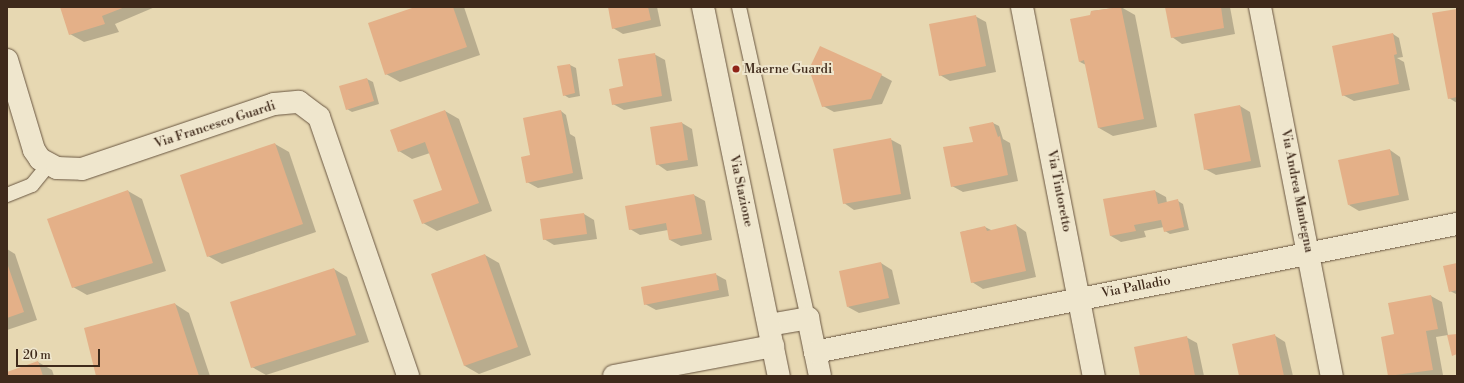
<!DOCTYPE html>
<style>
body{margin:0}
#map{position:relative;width:1464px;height:383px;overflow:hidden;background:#e7d8b2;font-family:"Libre Bodoni",serif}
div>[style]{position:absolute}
.shadow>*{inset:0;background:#0003}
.building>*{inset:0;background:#e4b088}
.roads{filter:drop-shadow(0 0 1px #695641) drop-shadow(0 0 1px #695641)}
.lane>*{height:14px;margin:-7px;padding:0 7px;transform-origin:7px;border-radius:7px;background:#efe6cd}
.street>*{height:22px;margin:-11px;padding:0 11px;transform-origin:11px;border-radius:11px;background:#efe6cd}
.secondary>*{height:22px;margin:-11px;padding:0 11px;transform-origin:11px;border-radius:11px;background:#efe6cd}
.dots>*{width:11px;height:11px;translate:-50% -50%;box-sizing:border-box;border:2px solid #efe6cd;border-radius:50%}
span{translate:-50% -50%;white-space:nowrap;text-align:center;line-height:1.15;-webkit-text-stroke:4px #efe6cd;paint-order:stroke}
.poi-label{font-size:13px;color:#3f2a1b}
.left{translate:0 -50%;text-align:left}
.street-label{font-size:13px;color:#3f2a1b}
.frame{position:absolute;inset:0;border:8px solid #3f2a1b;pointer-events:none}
.scale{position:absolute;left:16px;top:349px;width:84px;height:18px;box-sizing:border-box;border:2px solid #3f2a1b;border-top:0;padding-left:5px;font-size:12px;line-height:14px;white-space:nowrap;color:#3f2a1b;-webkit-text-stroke:3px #efe6cd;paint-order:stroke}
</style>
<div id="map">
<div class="shadow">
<i style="clip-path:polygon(61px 7px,155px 7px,115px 24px,119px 32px,84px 42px,70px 34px)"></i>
<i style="clip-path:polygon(417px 7px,464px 7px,480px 55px,400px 82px,386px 74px)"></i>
<i style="clip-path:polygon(609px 7px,657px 7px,661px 26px,623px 34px,613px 28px)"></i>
<i style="clip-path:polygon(1121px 7px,1135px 15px,1157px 127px,1113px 136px,1099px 128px,1086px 65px,1080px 62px,1092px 11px)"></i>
<i style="clip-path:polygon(1166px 7px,1230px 7px,1235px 34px,1182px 44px,1172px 37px)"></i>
<i style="clip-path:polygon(1457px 10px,1457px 103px,1449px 98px)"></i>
<i style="clip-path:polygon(975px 16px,986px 22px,996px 72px,950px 81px,940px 75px)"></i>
<i style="clip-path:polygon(1393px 34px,1399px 38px,1403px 57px,1397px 58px,1404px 62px,1410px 90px,1354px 101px,1343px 95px)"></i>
<i style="clip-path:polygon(654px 54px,665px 60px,672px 101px,624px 110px,613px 104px,624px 87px)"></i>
<i style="clip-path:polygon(570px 65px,576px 68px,580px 96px,569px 98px,564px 95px,559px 67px)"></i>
<i style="clip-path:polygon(881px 75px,892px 81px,882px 104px,834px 112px,823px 106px)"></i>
<i style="clip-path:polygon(367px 79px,373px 82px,379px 104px,352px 112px,347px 109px)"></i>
<i style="clip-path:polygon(1240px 106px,1250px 112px,1261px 167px,1216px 175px,1205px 169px)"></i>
<i style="clip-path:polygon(445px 111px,459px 119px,492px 211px,437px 231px,423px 223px,443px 191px,430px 153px,412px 159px,399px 151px)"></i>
<i style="clip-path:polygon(561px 111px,566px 115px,570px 134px,575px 137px,583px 179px,538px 188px,527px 182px,531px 156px)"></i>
<i style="clip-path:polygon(682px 123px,692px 129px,698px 166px,667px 171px,657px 164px)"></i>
<i style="clip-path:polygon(993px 123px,999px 126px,1003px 139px,1010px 143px,1018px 181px,963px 192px,952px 186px,974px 142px)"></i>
<i style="clip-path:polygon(890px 139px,901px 145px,911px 199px,854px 210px,844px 203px)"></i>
<i style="clip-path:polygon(275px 144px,289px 152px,316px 232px,222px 264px,208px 256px)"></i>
<i style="clip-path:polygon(1390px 150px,1400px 157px,1409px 200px,1359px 211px,1349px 205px)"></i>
<i style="clip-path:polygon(128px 191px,142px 199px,166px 271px,87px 295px,73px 287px)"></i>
<i style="clip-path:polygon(1155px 191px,1166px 197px,1167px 203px,1178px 201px,1183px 204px,1189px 230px,1170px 234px,1165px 231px,1164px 227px,1144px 231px,1146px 237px,1121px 242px,1111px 236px,1104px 200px)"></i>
<i style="clip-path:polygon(694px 195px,705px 201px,712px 240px,681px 246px,670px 240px,668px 230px,640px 235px,630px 229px,626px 207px)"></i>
<i style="clip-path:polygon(584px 214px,594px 220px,597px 239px,554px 245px,544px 239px)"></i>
<i style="clip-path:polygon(1016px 225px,1026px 232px,1036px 277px,983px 289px,972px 282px,961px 232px,985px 227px,993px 231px)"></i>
<i style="clip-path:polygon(7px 249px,15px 254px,37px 320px,7px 330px)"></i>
<i style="clip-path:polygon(485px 255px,499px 263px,531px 355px,479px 374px,465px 366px,432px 274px)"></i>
<i style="clip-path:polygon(881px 263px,892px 270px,900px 304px,859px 313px,848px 307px)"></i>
<i style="clip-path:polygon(1457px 264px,1457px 294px,1456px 294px,1450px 291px)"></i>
<i style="clip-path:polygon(334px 269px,347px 277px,369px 342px,266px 375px,252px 367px)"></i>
<i style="clip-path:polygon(715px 274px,726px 280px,729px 296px,656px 310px,645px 304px)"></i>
<i style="clip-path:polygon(1431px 296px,1442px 302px,1448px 335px,1436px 337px,1443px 375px,1389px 376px,1382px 338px,1395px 335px)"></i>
<i style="clip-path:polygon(175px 304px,189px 313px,210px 376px,97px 376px)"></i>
<i style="clip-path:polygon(1274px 335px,1285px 342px,1293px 376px,1240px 376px)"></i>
<i style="clip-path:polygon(1186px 337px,1197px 343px,1204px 376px,1141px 376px)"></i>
<i style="clip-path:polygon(38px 362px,52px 370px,54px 376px,7px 376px,7px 373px)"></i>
</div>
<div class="building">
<i style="clip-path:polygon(60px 7px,125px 7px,102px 16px,105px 24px,69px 35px)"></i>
<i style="clip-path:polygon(415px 7px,453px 7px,467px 47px,385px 75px,368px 23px)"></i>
<i style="clip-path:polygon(608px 7px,648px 7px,651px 20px,612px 29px)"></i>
<i style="clip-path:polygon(1121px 7px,1144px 119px,1098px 128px,1084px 60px,1079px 62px,1070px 19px,1090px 15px,1091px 11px)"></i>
<i style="clip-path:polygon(1165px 7px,1221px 7px,1224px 28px,1171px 38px)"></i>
<i style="clip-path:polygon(1457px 9px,1457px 97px,1448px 99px,1432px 13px)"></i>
<i style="clip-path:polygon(976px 15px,986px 66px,939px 76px,929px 24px)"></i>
<i style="clip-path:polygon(1393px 33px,1397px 54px,1394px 55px,1399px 84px,1342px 96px,1332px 46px)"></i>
<i style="clip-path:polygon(820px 46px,882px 74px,871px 99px,822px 107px,809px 69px)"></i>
<i style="clip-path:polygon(655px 53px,662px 96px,612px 105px,609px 89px,623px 86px,618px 59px)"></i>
<i style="clip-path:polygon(570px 64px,575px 93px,563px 96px,557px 66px)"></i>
<i style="clip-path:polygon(367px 78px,374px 101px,346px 110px,339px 86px)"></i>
<i style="clip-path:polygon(1240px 105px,1251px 161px,1204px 170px,1194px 114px)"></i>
<i style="clip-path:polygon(445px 110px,479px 203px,422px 224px,413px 200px,442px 190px,425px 142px,398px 152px,390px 130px)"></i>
<i style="clip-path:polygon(561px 110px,573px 173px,526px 183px,521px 157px,530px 155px,523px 118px)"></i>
<i style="clip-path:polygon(682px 122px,688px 160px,656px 165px,650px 127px)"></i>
<i style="clip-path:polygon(993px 122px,998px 137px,1000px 136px,1008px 175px,951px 187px,943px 147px,973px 142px,969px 127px)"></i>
<i style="clip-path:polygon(891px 138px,901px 194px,843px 204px,833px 149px)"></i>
<i style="clip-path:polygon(275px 143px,303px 224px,207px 257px,180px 175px)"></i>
<i style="clip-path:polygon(1390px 149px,1399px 195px,1348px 205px,1338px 160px)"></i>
<i style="clip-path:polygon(128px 190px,153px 263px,72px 288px,47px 219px)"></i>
<i style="clip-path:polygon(1155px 190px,1158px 204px,1178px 199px,1184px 227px,1164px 232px,1161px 220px,1134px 225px,1136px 231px,1110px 236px,1103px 199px)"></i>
<i style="clip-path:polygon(694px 194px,702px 234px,669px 240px,666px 223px,629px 230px,625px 206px)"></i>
<i style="clip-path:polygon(584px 213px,587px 234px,543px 240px,540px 219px)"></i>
<i style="clip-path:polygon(1016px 224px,1026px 271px,971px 283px,960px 232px,985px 226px,987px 231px)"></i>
<i style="clip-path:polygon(485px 254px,518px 347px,464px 366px,431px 274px)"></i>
<i style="clip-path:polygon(881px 262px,889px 298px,847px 307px,839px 271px)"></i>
<i style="clip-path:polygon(7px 263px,24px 312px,7px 318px)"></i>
<i style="clip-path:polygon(1457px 263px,1457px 290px,1449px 292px,1443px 266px)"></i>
<i style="clip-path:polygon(334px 268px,356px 335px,251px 368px,230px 302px)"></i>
<i style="clip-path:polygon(716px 273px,719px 290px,644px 305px,641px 287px)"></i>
<i style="clip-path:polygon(1431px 295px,1438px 329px,1426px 331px,1433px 370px,1388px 376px,1381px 337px,1394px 334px,1388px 303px)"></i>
<i style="clip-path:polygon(175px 303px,199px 376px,96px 376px,84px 328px)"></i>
<i style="clip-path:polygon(1275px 334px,1284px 376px,1239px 376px,1232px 344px)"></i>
<i style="clip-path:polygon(1457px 334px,1457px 354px,1452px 356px,1447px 335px)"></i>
<i style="clip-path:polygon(1187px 336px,1195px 376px,1140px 376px,1134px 347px)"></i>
<i style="clip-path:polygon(38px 361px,43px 376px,7px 376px,7px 372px)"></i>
</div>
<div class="roads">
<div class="lane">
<i style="left:739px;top:7px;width:319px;rotate:77.5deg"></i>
<i style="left:7px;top:195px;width:27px;rotate:-22deg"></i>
<i style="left:32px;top:185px;width:26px;rotate:-51deg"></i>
</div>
<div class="street">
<i style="left:1022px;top:7px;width:376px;rotate:79deg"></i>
<i style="left:1260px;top:7px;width:376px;rotate:79deg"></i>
<i style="left:7px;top:60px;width:94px;rotate:73.3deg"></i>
<i style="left:34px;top:150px;width:11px;rotate:56deg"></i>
<i style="left:40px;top:159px;width:19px;rotate:28deg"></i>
<i style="left:57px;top:168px;width:25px;rotate:2deg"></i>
<i style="left:82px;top:169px;width:203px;rotate:-18.7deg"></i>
<i style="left:274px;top:104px;width:25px;rotate:-5deg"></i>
<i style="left:299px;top:102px;width:25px;rotate:37deg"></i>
<i style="left:319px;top:117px;width:274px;rotate:71deg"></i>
<i style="left:769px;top:325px;width:40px;rotate:-10deg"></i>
<i style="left:808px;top:318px;width:59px;rotate:78.3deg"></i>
<i style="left:815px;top:352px;width:655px;rotate:-11.28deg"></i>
<i style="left:614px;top:376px;width:162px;rotate:-10.7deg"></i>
</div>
<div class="secondary">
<i style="left:703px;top:7px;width:377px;rotate:78.4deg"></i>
</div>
</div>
<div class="dots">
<i style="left:736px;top:69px;background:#8f2418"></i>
</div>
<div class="poi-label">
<span class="left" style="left:744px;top:69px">Maerne Guardi</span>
</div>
<div class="street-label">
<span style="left:215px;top:125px;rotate:-18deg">Via Francesco Guardi</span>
<span style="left:741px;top:191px;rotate:78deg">Via Stazione</span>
<span style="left:1059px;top:191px;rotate:79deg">Via Tintoretto</span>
<span style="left:1297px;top:191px;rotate:79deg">Via Andrea Mantegna</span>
<span style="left:1136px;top:287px;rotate:-11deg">Via Palladio</span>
</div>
<div class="frame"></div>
<div class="scale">20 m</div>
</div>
